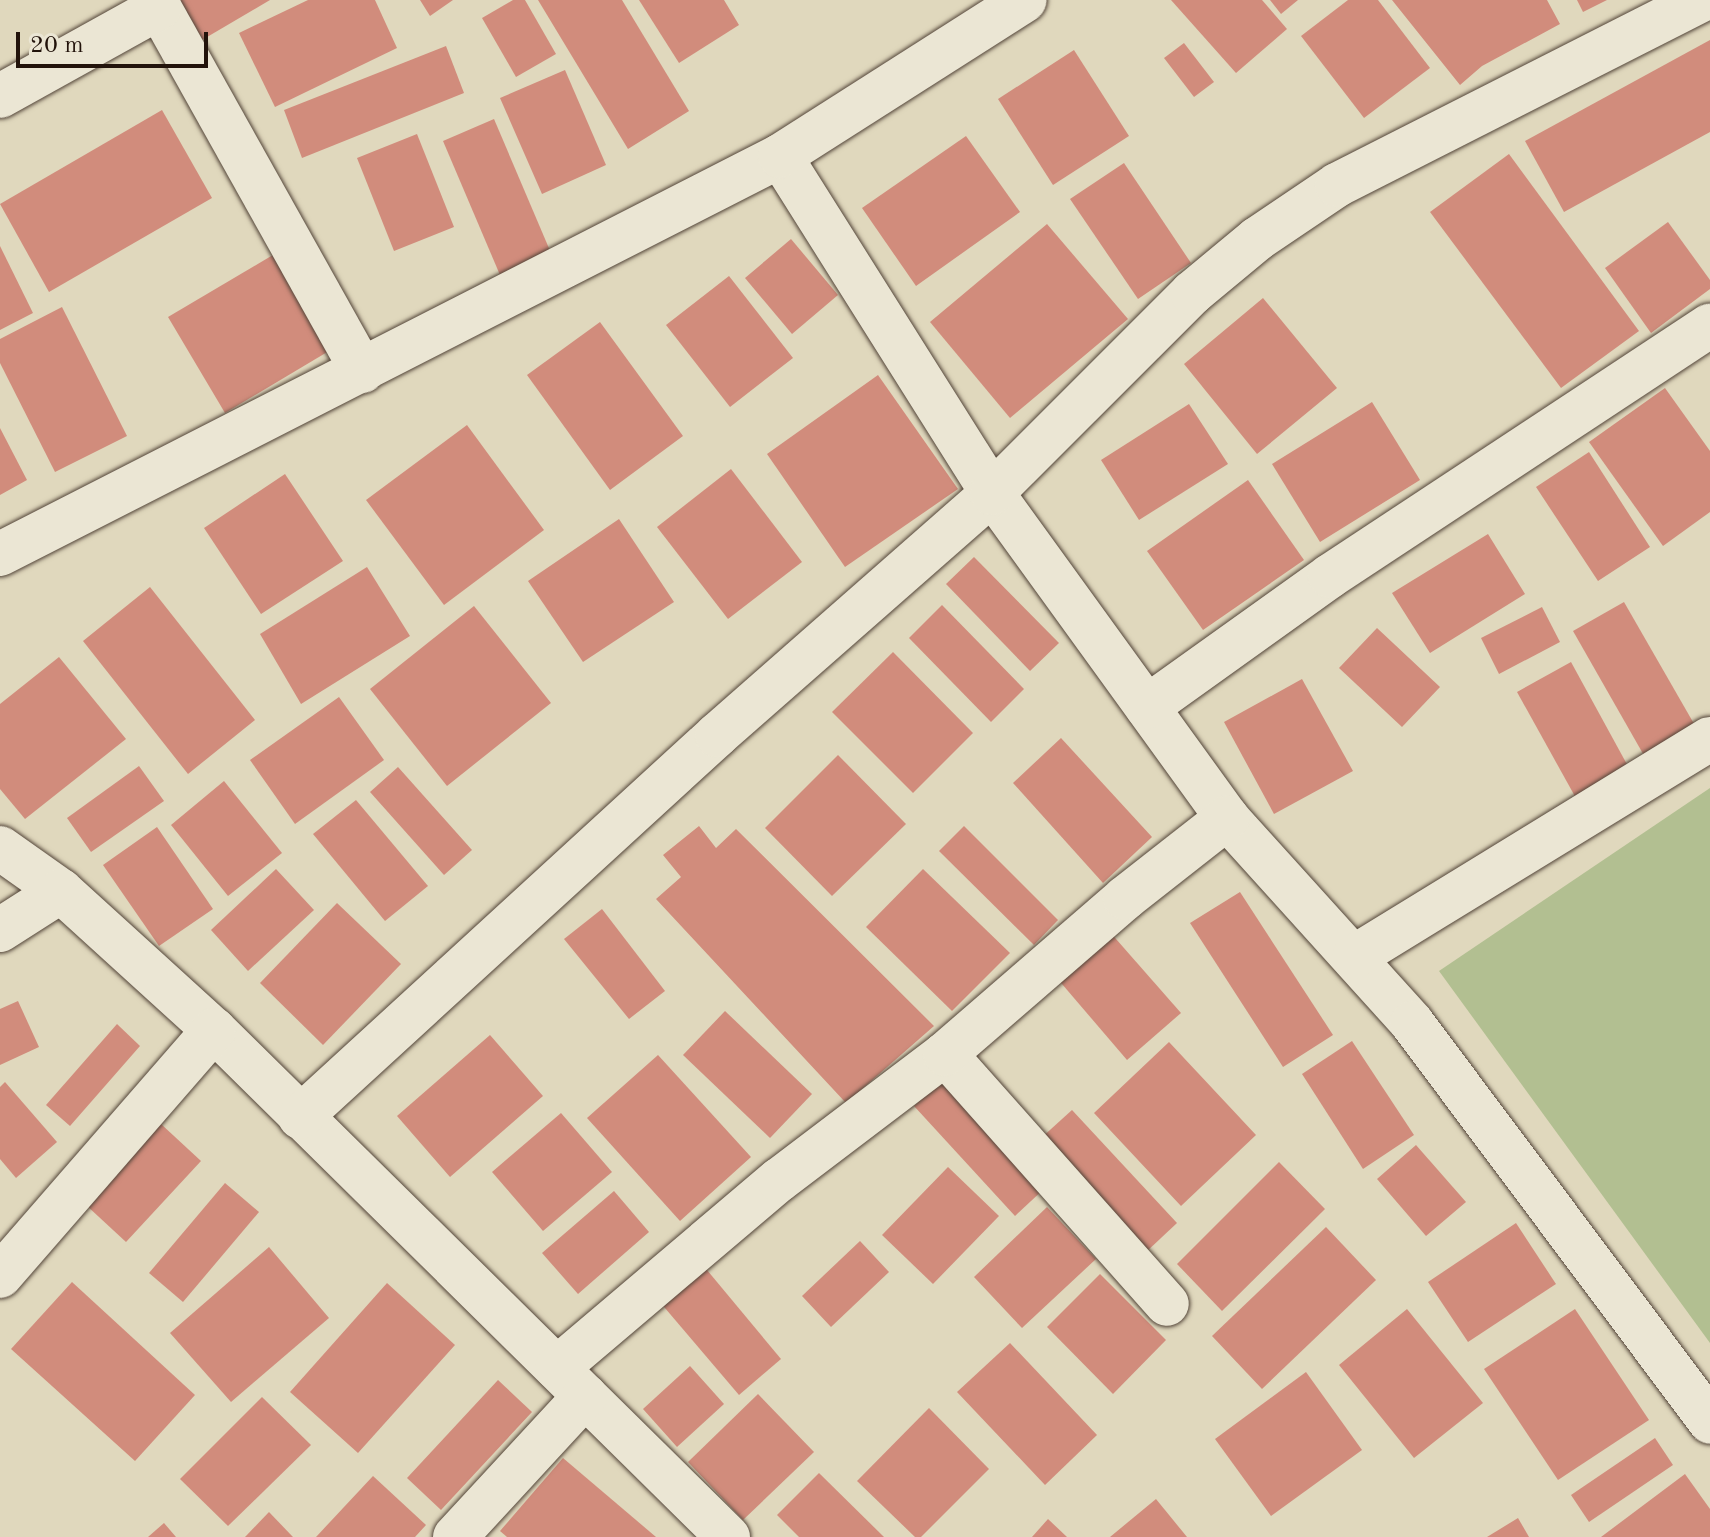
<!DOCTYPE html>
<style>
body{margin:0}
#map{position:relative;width:1710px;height:1537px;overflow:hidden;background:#e0d8bd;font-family:"Old Standard TT",serif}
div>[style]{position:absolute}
.green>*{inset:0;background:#b2bf91}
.building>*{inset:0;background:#d18c7c}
.roads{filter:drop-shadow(0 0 2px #524438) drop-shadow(0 0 2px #524438)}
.minor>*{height:44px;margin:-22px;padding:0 22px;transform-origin:22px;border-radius:22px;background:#ebe6d4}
span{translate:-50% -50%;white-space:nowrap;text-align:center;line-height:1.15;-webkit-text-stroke:8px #ebe6d4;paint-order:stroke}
.scale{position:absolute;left:16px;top:32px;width:192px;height:36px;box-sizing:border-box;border:4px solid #22130b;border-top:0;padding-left:10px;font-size:24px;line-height:28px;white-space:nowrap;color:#22130b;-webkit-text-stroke:6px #ebe6d4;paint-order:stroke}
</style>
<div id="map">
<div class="green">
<i style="clip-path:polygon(1710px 788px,1710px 1343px,1439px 971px)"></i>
</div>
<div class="building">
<i style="clip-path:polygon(179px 0,270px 0,202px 40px)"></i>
<i style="clip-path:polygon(308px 0,375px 0,397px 48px,275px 107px,239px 33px)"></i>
<i style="clip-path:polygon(420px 0,453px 0,430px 16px)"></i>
<i style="clip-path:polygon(513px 0,525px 0,556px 54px,516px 77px,482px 18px)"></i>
<i style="clip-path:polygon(538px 0,622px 0,689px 111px,628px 149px)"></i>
<i style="clip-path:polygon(639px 0,724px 0,739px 25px,679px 63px)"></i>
<i style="clip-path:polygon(1171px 0,1262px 0,1287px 29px,1236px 73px)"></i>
<i style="clip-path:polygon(1270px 0,1298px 0,1281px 14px)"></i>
<i style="clip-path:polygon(1348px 0,1378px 0,1430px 68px,1364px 118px,1301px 36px)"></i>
<i style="clip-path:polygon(1392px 0,1547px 0,1560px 24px,1482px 66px,1460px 85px)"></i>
<i style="clip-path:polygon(1577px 0,1607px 0,1583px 12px)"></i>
<i style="clip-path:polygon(1710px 40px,1710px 132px,1564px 212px,1525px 141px)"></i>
<i style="clip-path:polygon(1184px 43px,1214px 82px,1194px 97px,1164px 58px)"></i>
<i style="clip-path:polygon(446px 46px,464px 93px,302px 158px,284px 110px)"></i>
<i style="clip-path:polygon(1074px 50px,1129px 136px,1053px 185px,998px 99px)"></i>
<i style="clip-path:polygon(565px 70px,606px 165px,542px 194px,500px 98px)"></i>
<i style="clip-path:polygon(162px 110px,212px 198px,49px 292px,0 204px)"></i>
<i style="clip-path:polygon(494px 119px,551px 253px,500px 275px,443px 141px)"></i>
<i style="clip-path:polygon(417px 134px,454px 227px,394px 251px,357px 158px)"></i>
<i style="clip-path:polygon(966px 136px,1020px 212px,916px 286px,862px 208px)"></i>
<i style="clip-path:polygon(1509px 154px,1639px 331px,1561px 388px,1430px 212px)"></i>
<i style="clip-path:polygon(1124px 163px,1191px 263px,1138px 299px,1070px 199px)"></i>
<i style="clip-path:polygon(1668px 222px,1710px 280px,1710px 289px,1651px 333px,1605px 268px)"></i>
<i style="clip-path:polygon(1047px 224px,1128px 319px,1010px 418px,930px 322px)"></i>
<i style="clip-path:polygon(791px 239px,838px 295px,792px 334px,745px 278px)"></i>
<i style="clip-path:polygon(0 246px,33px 313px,0 330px)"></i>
<i style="clip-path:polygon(278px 252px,334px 348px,225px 413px,168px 317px)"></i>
<i style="clip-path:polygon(729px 276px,793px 358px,730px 407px,666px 325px)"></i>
<i style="clip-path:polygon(1263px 298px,1337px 388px,1257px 454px,1184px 364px)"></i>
<i style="clip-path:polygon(62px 307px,127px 436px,55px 472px,0 363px,0 339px)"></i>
<i style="clip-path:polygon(600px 322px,683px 436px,610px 490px,527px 375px)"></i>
<i style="clip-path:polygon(878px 375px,958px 489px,845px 567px,767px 454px)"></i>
<i style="clip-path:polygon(1665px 388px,1710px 451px,1710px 512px,1663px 546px,1589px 442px)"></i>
<i style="clip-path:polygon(1372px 402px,1420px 480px,1320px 542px,1272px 464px)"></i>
<i style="clip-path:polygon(1189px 404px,1228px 464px,1139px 520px,1101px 460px)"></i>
<i style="clip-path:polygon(467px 425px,544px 530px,444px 605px,366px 500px)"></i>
<i style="clip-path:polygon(0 428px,27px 480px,0 495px)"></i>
<i style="clip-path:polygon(1589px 452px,1650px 547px,1598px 581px,1536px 487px)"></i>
<i style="clip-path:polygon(731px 469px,802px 562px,728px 619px,657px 527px)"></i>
<i style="clip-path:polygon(285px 474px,343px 561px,261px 614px,204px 528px)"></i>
<i style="clip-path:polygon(1248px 480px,1304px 560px,1203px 630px,1147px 551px)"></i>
<i style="clip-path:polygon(619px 519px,674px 602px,583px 662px,528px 581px)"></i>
<i style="clip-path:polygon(1488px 534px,1525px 594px,1430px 653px,1392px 593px)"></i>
<i style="clip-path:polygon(974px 557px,1059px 643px,1030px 671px,946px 584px)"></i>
<i style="clip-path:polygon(367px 567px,410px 636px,301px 704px,260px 634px)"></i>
<i style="clip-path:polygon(150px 587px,255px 720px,188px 774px,83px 641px)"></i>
<i style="clip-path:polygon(1624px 602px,1697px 729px,1646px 759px,1573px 631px)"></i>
<i style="clip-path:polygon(942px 605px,1024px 689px,991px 722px,909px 638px)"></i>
<i style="clip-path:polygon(474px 606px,551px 703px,447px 786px,370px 689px)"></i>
<i style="clip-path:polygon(1542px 607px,1560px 642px,1499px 674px,1481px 638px)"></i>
<i style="clip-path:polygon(1377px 628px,1440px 687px,1402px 727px,1339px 668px)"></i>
<i style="clip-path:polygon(893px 652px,973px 733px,913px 793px,832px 712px)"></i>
<i style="clip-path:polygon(59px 657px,126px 739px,25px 819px,0 789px,0 704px)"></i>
<i style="clip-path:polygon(1571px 662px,1635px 779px,1582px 809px,1517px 692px)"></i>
<i style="clip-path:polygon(1302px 679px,1353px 771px,1274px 814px,1224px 722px)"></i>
<i style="clip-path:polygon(339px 697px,384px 760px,295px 824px,250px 760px)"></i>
<i style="clip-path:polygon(1061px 738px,1152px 837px,1103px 883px,1013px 783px)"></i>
<i style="clip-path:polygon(838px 755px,906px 824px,832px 896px,765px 828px)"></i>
<i style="clip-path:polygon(139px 766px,164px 801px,91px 852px,67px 818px)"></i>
<i style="clip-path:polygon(398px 767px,472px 850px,444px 875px,370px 792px)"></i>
<i style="clip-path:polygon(224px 781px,282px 853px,228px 896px,171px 825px)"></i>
<i style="clip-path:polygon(356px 800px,428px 886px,385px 921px,313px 834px)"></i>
<i style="clip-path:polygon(699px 826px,716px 848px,736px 829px,934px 1026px,846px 1103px,656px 899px,681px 877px,663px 855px)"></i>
<i style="clip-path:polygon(964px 826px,1058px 920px,1034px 945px,939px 851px)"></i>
<i style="clip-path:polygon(157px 827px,213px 909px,159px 946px,103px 865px)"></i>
<i style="clip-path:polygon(276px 869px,314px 910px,248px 971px,211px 930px)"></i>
<i style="clip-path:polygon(923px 869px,1010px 953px,952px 1011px,866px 927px)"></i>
<i style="clip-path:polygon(1240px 892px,1333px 1035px,1283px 1067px,1190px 923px)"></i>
<i style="clip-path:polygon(337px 903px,401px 964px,323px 1045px,260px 983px)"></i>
<i style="clip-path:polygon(602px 909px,665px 991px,629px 1019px,564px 939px)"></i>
<i style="clip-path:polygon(1109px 931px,1181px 1013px,1127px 1060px,1056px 977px)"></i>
<i style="clip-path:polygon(18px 1001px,39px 1047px,0 1065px,0 1009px)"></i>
<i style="clip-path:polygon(725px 1011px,812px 1094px,770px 1138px,683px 1055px)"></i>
<i style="clip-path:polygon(117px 1024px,140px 1046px,70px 1126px,46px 1105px)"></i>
<i style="clip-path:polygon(490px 1035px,543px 1096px,450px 1177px,397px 1116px)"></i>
<i style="clip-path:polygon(1352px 1041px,1414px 1135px,1363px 1169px,1302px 1074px)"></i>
<i style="clip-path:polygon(1169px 1042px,1256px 1135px,1181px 1206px,1094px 1113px)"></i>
<i style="clip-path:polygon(658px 1055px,751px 1157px,680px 1221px,587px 1118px)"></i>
<i style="clip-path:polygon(944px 1078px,1045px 1188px,1015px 1216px,914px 1106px)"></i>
<i style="clip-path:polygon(5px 1082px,57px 1142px,16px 1178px,0 1159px,0 1087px)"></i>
<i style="clip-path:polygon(1072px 1110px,1177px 1223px,1145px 1253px,1040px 1139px)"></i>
<i style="clip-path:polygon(561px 1113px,612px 1172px,543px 1231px,492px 1172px)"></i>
<i style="clip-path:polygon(161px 1124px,201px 1161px,126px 1242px,86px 1205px)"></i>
<i style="clip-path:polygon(1416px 1145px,1466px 1202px,1426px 1236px,1377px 1179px)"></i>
<i style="clip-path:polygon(1279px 1162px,1325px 1209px,1222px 1311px,1177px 1264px)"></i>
<i style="clip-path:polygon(948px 1167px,999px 1216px,933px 1284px,882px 1235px)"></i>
<i style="clip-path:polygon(225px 1183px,259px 1212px,183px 1302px,149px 1273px)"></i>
<i style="clip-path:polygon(614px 1191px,649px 1232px,578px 1294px,542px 1253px)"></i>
<i style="clip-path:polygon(1047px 1207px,1096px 1259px,1022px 1328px,974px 1277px)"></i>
<i style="clip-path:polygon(1516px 1223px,1556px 1284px,1468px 1342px,1428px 1282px)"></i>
<i style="clip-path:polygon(1326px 1227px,1376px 1280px,1262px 1389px,1212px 1336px)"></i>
<i style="clip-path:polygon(860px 1241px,889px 1272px,831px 1327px,802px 1296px)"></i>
<i style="clip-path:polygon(269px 1247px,329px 1318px,231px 1402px,170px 1333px)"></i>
<i style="clip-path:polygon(702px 1264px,781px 1359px,739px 1395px,659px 1301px)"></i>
<i style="clip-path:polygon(1100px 1274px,1166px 1340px,1113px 1394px,1047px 1327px)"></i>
<i style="clip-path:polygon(72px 1282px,195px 1395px,135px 1461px,11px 1349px)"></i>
<i style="clip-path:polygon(387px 1283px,455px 1345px,358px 1453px,290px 1392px)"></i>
<i style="clip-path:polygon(1407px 1309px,1483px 1403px,1414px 1458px,1339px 1365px)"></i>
<i style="clip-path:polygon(1575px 1309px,1649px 1420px,1558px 1480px,1484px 1369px)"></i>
<i style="clip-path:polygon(1010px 1343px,1097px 1435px,1045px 1485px,957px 1392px)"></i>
<i style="clip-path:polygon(690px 1366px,724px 1404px,677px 1447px,643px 1409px)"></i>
<i style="clip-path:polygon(1306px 1372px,1362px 1450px,1271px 1516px,1215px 1439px)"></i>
<i style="clip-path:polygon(498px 1380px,532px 1412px,441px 1510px,407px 1478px)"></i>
<i style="clip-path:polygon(758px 1394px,814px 1452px,743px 1520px,688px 1462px)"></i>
<i style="clip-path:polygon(262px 1397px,311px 1445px,228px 1526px,180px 1479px)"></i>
<i style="clip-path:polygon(929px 1408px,989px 1469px,921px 1537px,915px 1537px,857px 1481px)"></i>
<i style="clip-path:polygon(1655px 1438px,1673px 1465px,1589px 1522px,1571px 1495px)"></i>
<i style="clip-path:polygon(563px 1458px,656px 1537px,507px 1537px,500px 1531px)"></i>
<i style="clip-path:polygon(819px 1473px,884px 1537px,799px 1537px,777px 1515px)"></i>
<i style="clip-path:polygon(1685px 1474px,1710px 1509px,1710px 1537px,1601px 1537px)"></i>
<i style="clip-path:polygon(373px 1476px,426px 1525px,415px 1537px,316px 1537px)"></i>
<i style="clip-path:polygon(1156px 1499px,1187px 1537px,1110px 1537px)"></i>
<i style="clip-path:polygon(269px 1512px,293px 1537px,245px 1537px)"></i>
<i style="clip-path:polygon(1518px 1518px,1529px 1537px,1487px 1537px)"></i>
<i style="clip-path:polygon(1048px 1519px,1067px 1537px,1032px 1537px)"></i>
<i style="clip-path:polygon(164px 1523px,176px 1537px,148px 1537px)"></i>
</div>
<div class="roads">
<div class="minor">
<i style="left:155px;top:0;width:425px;rotate:60.8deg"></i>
<i style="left:0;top:96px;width:182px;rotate:-29deg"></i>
<i style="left:780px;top:156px;width:398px;rotate:57.8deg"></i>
<i style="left:992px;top:493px;width:401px;rotate:54.1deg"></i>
<i style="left:1227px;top:818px;width:276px;rotate:47.9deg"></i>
<i style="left:1412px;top:1023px;width:498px;rotate:53.2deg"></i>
<i style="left:0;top:554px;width:876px;rotate:-27.03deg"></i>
<i style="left:780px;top:156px;width:290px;rotate:-32.5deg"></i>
<i style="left:1147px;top:707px;width:225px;rotate:-35.6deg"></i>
<i style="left:1330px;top:576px;width:455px;rotate:-33.4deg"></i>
<i style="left:0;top:848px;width:75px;rotate:35.2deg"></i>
<i style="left:61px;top:891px;width:207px;rotate:42.3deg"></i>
<i style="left:214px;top:1030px;width:722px;rotate:44.61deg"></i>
<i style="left:0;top:930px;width:72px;rotate:-32.6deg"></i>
<i style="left:1354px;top:957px;width:417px;rotate:-31.5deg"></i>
<i style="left:945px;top:1054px;width:334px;rotate:48.4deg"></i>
<i style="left:300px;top:1117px;width:566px;rotate:-42.49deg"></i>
<i style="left:717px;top:735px;width:366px;rotate:-41.3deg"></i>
<i style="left:992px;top:493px;width:283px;rotate:-45deg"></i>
<i style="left:1192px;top:293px;width:85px;rotate:-39.7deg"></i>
<i style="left:1257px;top:239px;width:97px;rotate:-34deg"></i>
<i style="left:1337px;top:185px;width:409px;rotate:-26.9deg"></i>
<i style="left:0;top:1276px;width:326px;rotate:-49deg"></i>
<i style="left:557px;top:1368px;width:291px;rotate:-40.3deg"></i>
<i style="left:779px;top:1180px;width:208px;rotate:-37.2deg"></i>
<i style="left:945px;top:1054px;width:238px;rotate:-40.9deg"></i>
<i style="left:1125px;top:898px;width:130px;rotate:-38.1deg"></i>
<i style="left:455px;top:1537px;width:192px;rotate:-47.3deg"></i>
</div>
</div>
<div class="scale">20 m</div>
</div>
